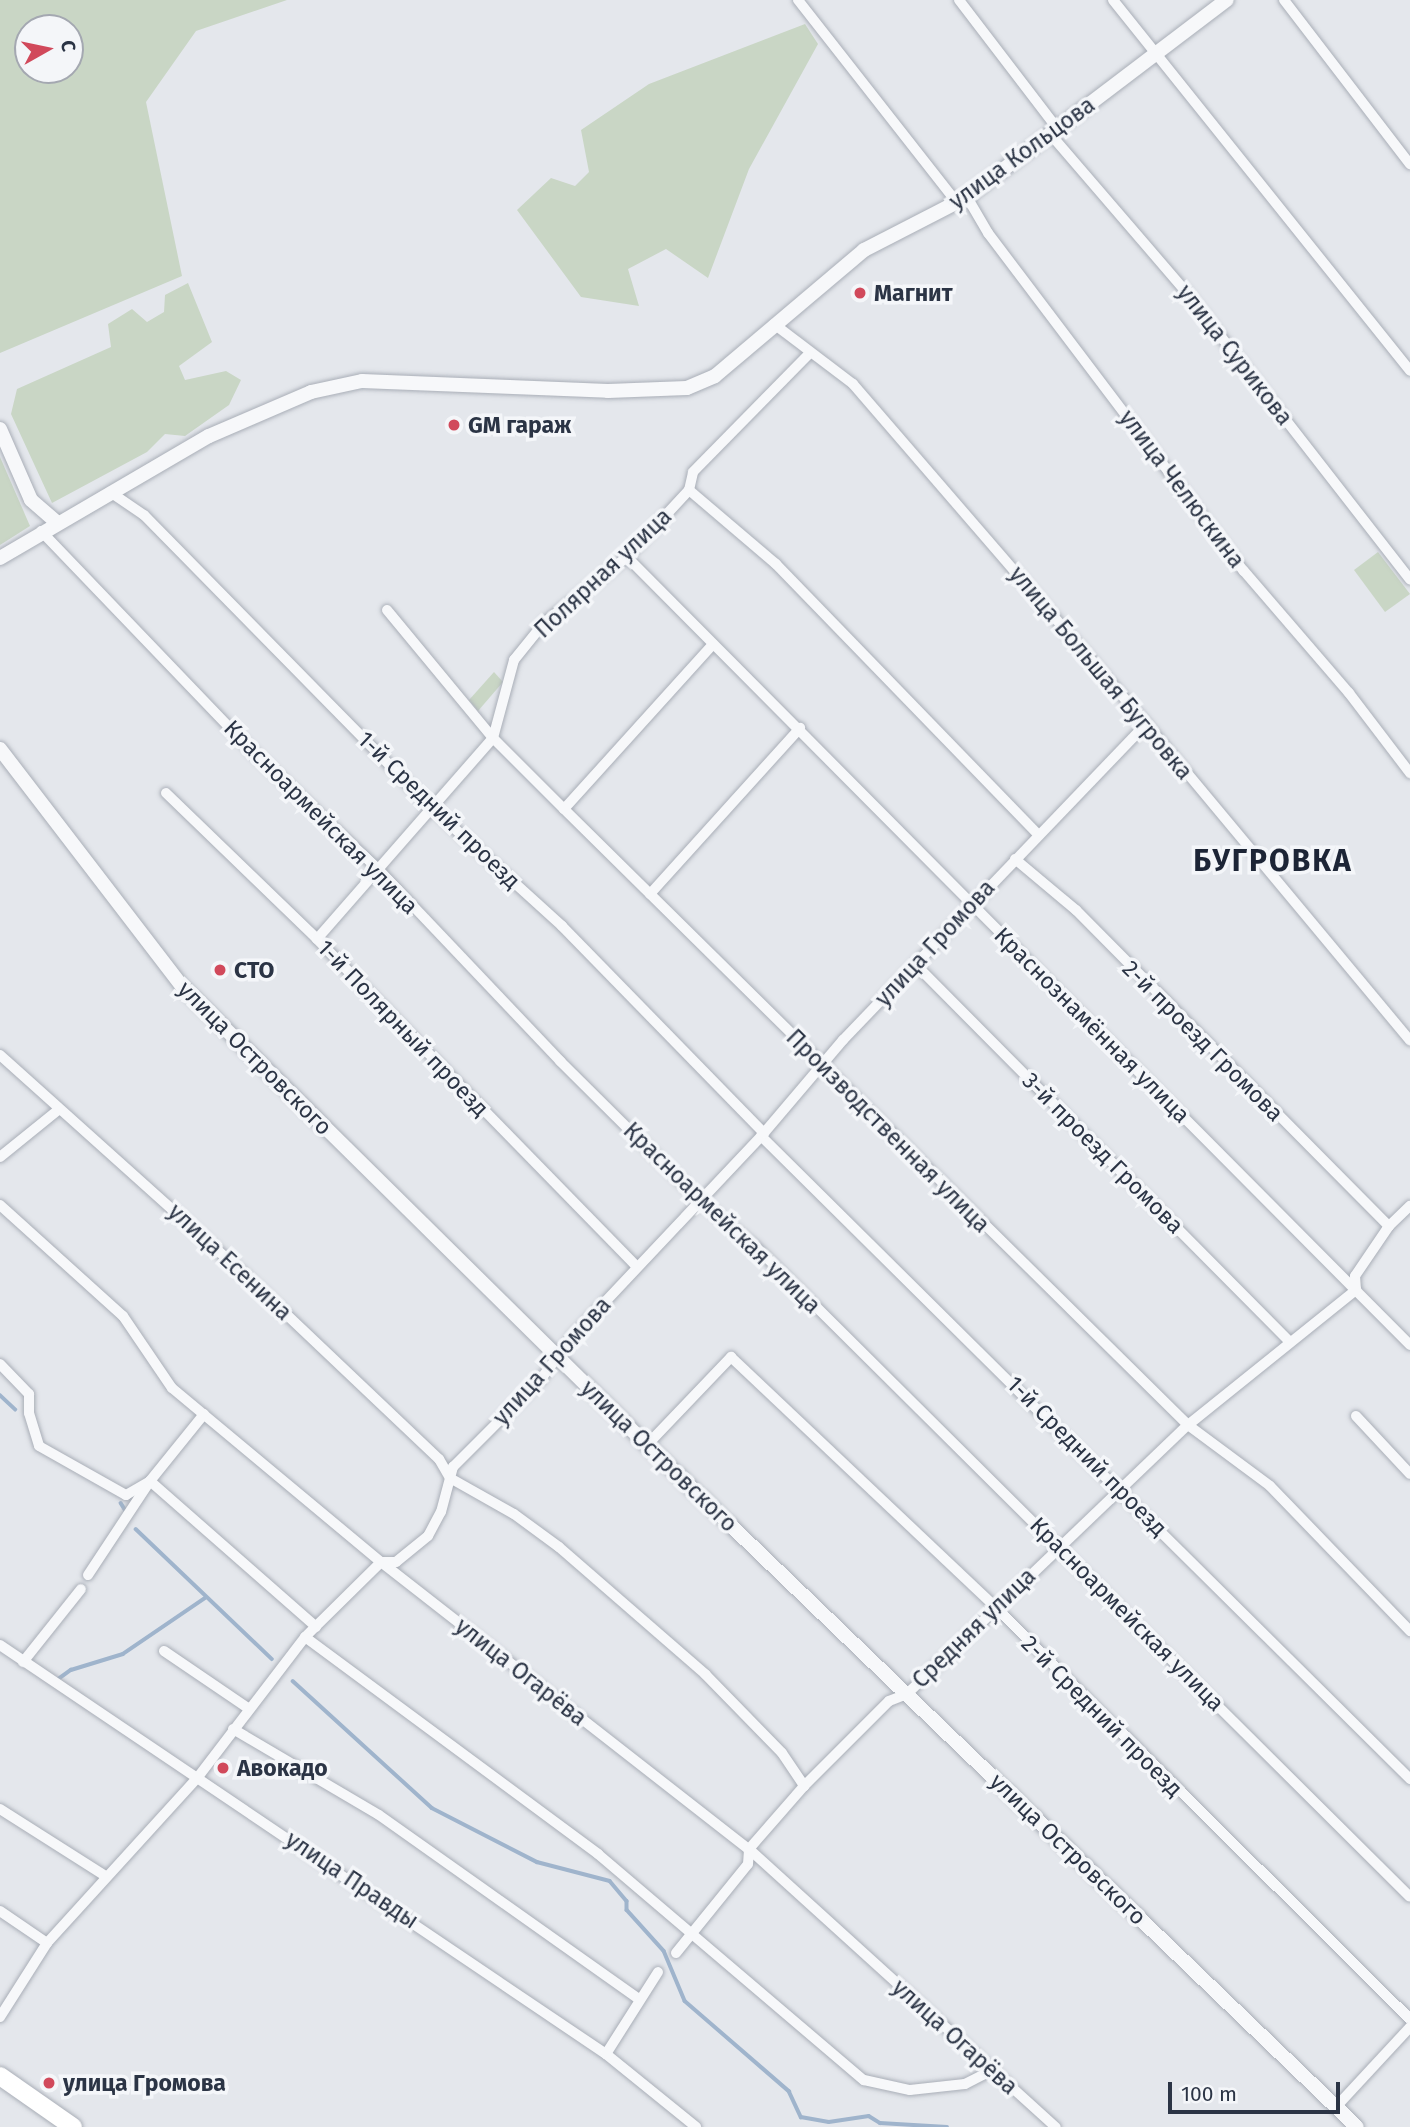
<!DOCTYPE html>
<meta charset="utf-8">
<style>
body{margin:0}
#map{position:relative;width:1410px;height:2127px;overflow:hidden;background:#e4e7ec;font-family:"Fira Sans",sans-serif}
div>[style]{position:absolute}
.green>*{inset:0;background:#c9d6c5}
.stream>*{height:3.5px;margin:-1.75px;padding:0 1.75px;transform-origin:1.75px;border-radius:1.75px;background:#9fb4cc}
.roads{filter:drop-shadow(0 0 2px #a9aeb7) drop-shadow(0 0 2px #a9aeb7)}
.minor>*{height:10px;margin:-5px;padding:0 5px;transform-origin:5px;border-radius:5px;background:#f7f8fa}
.tertiary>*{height:14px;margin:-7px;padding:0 7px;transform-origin:7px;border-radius:7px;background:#f7f8fa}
.primary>*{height:18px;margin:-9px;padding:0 9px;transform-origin:9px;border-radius:9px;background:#fff}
.dots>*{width:19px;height:19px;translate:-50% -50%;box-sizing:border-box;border:4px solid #f4f6f9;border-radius:50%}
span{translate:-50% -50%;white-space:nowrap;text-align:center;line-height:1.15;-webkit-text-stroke:7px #f4f6f9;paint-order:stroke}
.street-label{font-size:23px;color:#2b3445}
.poi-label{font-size:23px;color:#2b3445;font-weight:700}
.left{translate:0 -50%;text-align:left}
.district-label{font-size:30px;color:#1d2536;font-weight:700;letter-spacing:2px}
.north{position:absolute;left:14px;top:14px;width:70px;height:70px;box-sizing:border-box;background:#f4f6f9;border:2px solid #a4a8b1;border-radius:50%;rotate:81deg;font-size:19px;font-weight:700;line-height:28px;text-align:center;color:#2b3445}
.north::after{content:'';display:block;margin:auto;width:24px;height:32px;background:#d1495b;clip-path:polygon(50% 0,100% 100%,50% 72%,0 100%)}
.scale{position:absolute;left:1168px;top:2082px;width:172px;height:32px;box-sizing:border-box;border:4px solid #2b3445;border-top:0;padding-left:9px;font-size:21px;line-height:24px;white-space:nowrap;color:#2b3445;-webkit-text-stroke:5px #f4f6f9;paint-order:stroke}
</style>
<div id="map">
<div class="green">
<i style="clip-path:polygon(evenodd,0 0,287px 0,196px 31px,146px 102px,182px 276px,0 353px,0 0,28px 28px,70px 28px,70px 70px,28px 70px,28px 28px)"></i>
<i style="clip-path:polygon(805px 24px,818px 44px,749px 169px,708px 278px,666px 249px,628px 269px,639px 306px,581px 297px,517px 210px,551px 178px,575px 186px,589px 172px,581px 130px,649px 84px)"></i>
<i style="clip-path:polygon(188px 283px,212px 342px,179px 366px,185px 380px,226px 371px,241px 380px,229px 405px,185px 436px,165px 434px,147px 452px,52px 503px,11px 414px,17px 389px,111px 347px,108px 324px,132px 309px,147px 322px,164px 312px,165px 295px)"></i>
<i style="clip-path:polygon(0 457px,30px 526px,0 545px)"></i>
<i style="clip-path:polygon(1378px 552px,1410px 594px,1385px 612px,1354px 570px)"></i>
<i style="clip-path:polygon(494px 672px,503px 682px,478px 711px,469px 700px)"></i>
</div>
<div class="stream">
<i style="left:0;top:1395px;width:21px;rotate:43deg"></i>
<i style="left:121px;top:1503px;width:9px;rotate:58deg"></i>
<i style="left:136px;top:1529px;width:188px;rotate:43.7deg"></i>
<i style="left:57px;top:1680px;width:17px;rotate:-36deg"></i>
<i style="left:71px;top:1670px;width:54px;rotate:-17.1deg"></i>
<i style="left:123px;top:1654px;width:99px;rotate:-34.3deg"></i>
<i style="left:293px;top:1681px;width:188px;rotate:42.4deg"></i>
<i style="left:432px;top:1808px;width:118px;rotate:27.2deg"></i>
<i style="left:537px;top:1862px;width:75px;rotate:14.6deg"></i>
<i style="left:610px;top:1881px;width:26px;rotate:50deg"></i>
<i style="left:627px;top:1901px;width:9px;rotate:90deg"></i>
<i style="left:627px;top:1910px;width:55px;rotate:47.9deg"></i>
<i style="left:664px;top:1951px;width:54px;rotate:67.2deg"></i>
<i style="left:685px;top:2001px;width:138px;rotate:40.9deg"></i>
<i style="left:789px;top:2091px;width:29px;rotate:65deg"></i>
<i style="left:801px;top:2117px;width:28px;rotate:10deg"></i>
<i style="left:829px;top:2122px;width:40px;rotate:-8.5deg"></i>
<i style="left:869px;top:2116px;width:13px;rotate:32deg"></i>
<i style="left:880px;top:2123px;width:67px;rotate:3.4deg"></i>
</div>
<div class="roads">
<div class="minor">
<i style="left:798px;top:0;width:258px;rotate:51.9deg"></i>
<i style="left:959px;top:0;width:165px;rotate:52.6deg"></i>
<i style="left:1113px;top:0;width:475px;rotate:51.3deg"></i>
<i style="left:1284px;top:0;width:207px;rotate:52.5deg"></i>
<i style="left:1052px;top:136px;width:207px;rotate:49.3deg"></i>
<i style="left:1187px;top:293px;width:363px;rotate:52.1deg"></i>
<i style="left:967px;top:197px;width:42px;rotate:59.7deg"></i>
<i style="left:988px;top:233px;width:424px;rotate:52.9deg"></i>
<i style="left:1244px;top:571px;width:161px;rotate:49.3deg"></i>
<i style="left:1349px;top:693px;width:101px;rotate:52.7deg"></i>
<i style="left:774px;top:324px;width:99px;rotate:37.2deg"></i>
<i style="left:853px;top:384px;width:436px;rotate:49.2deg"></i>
<i style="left:1138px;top:714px;width:425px;rotate:50.2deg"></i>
<i style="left:689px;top:490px;width:114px;rotate:40.4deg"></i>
<i style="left:776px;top:564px;width:376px;rotate:45.9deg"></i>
<i style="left:110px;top:492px;width:41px;rotate:34.1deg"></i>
<i style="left:144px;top:515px;width:411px;rotate:45.5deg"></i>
<i style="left:432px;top:808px;width:176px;rotate:42.2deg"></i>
<i style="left:562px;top:926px;width:289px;rotate:45.7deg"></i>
<i style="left:41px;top:531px;width:306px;rotate:46.2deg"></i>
<i style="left:253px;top:752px;width:171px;rotate:43.1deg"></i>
<i style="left:378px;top:869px;width:265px;rotate:46.5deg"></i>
<i style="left:560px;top:1061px;width:197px;rotate:44.8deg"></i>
<i style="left:700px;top:1200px;width:72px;rotate:39.9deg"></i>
<i style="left:755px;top:1246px;width:923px;rotate:44.82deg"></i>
<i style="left:627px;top:557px;width:1111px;rotate:45.18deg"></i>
<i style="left:387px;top:610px;width:166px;rotate:50.4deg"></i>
<i style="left:493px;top:738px;width:100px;rotate:45deg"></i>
<i style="left:564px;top:809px;width:877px;rotate:44.63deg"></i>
<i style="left:1188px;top:1425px;width:102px;rotate:36.6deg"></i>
<i style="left:1270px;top:1486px;width:202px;rotate:46deg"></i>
<i style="left:166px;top:793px;width:210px;rotate:44deg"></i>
<i style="left:317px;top:939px;width:458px;rotate:45.7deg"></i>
<i style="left:564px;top:809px;width:222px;rotate:-47.9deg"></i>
<i style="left:1015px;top:859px;width:80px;rotate:39.9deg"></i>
<i style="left:1076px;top:910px;width:445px;rotate:45.3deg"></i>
<i style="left:650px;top:894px;width:224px;rotate:-47.9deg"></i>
<i style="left:317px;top:939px;width:267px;rotate:-48.8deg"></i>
<i style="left:493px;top:738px;width:81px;rotate:-74.9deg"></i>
<i style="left:514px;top:660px;width:48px;rotate:-51deg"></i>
<i style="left:544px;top:623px;width:106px;rotate:-38.5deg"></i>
<i style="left:627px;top:557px;width:91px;rotate:-47.2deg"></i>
<i style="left:689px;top:490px;width:18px;rotate:-77deg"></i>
<i style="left:693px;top:472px;width:167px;rotate:-45.5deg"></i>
<i style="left:916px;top:965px;width:531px;rotate:45.23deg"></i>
<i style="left:0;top:1055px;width:332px;rotate:41.9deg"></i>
<i style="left:247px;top:1277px;width:265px;rotate:43.5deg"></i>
<i style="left:439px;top:1459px;width:22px;rotate:60deg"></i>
<i style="left:450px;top:1478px;width:73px;rotate:29.4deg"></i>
<i style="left:514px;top:1514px;width:56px;rotate:36.3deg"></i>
<i style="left:559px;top:1547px;width:194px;rotate:41deg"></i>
<i style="left:705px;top:1674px;width:110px;rotate:45.7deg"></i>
<i style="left:782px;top:1753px;width:40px;rotate:56deg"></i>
<i style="left:761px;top:1136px;width:914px;rotate:44.73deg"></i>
<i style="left:0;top:1157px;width:75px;rotate:-39deg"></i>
<i style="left:0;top:1205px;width:166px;rotate:42.1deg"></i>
<i style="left:123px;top:1316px;width:87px;rotate:55.8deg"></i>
<i style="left:172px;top:1388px;width:272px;rotate:39.8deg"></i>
<i style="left:381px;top:1562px;width:467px;rotate:38deg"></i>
<i style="left:749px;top:1849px;width:414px;rotate:42.2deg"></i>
<i style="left:0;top:1364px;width:42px;rotate:46deg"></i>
<i style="left:29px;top:1394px;width:19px;rotate:90deg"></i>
<i style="left:29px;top:1413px;width:34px;rotate:73deg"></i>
<i style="left:39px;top:1446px;width:100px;rotate:29.4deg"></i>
<i style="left:126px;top:1495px;width:28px;rotate:-30deg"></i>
<i style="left:150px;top:1481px;width:221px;rotate:41.3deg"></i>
<i style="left:1356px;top:1416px;width:79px;rotate:47deg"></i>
<i style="left:647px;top:1445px;width:122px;rotate:-46.3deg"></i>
<i style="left:731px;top:1357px;width:362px;rotate:43.4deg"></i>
<i style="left:994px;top:1606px;width:586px;rotate:44.79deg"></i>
<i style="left:88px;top:1575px;width:113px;rotate:-56.6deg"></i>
<i style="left:150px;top:1481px;width:86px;rotate:-51.1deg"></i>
<i style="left:305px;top:1637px;width:365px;rotate:36.5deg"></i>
<i style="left:598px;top:1854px;width:349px;rotate:40.4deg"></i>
<i style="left:864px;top:2080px;width:47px;rotate:12.3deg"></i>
<i style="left:910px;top:2090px;width:55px;rotate:-6.2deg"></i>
<i style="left:965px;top:2084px;width:30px;rotate:-27deg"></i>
<i style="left:0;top:1645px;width:731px;rotate:34.02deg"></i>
<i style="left:606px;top:2054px;width:116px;rotate:39deg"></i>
<i style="left:164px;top:1651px;width:102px;rotate:34.2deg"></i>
<i style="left:23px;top:1662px;width:93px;rotate:-51.5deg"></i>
<i style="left:233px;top:1729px;width:169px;rotate:30.5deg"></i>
<i style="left:379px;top:1815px;width:319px;rotate:35.3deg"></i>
<i style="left:0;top:1809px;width:123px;rotate:32.4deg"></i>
<i style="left:0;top:1911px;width:57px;rotate:34.2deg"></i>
<i style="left:676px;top:1953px;width:114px;rotate:-51deg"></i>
<i style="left:748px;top:1864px;width:15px;rotate:-86deg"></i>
<i style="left:749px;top:1849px;width:84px;rotate:-48.9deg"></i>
<i style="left:804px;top:1786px;width:120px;rotate:-45deg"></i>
<i style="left:889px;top:1701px;width:19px;rotate:-21deg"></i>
<i style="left:907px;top:1694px;width:389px;rotate:-43.8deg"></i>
<i style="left:1188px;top:1425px;width:216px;rotate:-38.8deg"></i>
<i style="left:1356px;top:1290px;width:14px;rotate:-94deg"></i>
<i style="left:1355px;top:1276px;width:60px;rotate:-55.8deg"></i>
<i style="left:1389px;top:1226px;width:29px;rotate:-44deg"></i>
<i style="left:0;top:2017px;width:88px;rotate:-57.6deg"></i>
<i style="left:47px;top:1943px;width:224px;rotate:-47.7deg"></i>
<i style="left:198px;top:1777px;width:176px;rotate:-52.6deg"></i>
<i style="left:305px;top:1637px;width:107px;rotate:-44.6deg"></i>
<i style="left:381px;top:1562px;width:15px"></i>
<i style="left:396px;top:1562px;width:41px;rotate:-39.1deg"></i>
<i style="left:428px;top:1536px;width:27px;rotate:-62deg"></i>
<i style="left:441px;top:1512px;width:47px;rotate:-75.1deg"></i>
<i style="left:453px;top:1467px;width:124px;rotate:-45deg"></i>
<i style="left:541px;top:1379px;width:52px;rotate:-53.6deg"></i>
<i style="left:572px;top:1337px;width:280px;rotate:-46.7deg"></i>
<i style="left:764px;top:1133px;width:122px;rotate:-49.7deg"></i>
<i style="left:843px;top:1040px;width:438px;rotate:-46.2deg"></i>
<i style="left:606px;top:2054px;width:97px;rotate:-57.6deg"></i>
<i style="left:1336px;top:2107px;width:109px;rotate:-47.2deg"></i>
</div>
<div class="tertiary">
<i style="left:0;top:429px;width:77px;rotate:66.4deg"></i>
<i style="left:31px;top:500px;width:33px;rotate:41deg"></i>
<i style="left:0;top:558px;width:242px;rotate:-30.3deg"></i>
<i style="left:209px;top:436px;width:111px;rotate:-23.3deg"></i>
<i style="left:311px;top:392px;width:52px;rotate:-12.2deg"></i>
<i style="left:362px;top:381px;width:246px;rotate:2.3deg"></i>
<i style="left:608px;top:391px;width:79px;rotate:-2.2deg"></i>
<i style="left:687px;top:388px;width:30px;rotate:-23deg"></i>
<i style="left:715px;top:376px;width:195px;rotate:-40.2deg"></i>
<i style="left:864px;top:250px;width:116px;rotate:-27.2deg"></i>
<i style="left:967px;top:197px;width:326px;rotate:-37.2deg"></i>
<i style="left:0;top:749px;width:299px;rotate:52.5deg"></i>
<i style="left:182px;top:986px;width:653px;rotate:44.63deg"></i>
<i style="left:647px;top:1445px;width:984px;rotate:43.85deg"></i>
</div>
<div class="primary">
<i style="left:0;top:2076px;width:89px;rotate:34.9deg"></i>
</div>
</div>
<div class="dots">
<i style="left:860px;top:293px;background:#d1495b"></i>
<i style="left:454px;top:425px;background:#d1495b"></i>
<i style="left:220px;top:970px;background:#d1495b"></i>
<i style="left:223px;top:1768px;background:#d1495b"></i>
<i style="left:49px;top:2083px;background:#d1495b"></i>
</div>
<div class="street-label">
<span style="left:1022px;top:153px;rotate:-36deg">улица Кольцова</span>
<span style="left:1235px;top:355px;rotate:52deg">улица Сурикова</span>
<span style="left:1182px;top:489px;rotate:53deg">улица Челюскина</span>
<span style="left:603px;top:573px;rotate:-43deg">Полярная улица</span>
<span style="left:1101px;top:673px;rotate:50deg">улица Большая Бугровка</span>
<span style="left:439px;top:810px;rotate:44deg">1-й Средний проезд</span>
<span style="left:321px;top:817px;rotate:45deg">Красноармейская улица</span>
<span style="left:935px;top:943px;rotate:-47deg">улица Громова</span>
<span style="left:1092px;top:1025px;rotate:45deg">Краснознамённая улица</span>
<span style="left:403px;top:1028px;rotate:46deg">1-й Полярный проезд</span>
<span style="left:1203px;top:1041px;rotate:45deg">2-й проезд Громова</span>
<span style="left:255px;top:1058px;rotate:45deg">улица Островского</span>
<span style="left:888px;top:1131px;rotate:45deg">Производственная улица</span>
<span style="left:1103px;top:1153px;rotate:45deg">3-й проезд Громова</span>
<span style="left:722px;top:1218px;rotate:44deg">Красноармейская улица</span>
<span style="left:230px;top:1262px;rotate:43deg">улица Есенина</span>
<span style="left:552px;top:1361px;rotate:-48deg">улица Громова</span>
<span style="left:659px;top:1456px;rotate:44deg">улица Островского</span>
<span style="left:1087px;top:1456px;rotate:45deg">1-й Средний проезд</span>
<span style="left:1127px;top:1614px;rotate:45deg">Красноармейская улица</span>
<span style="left:974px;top:1628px;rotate:-44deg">Средняя улица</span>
<span style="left:521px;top:1672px;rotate:38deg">улица Огарёва</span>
<span style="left:1102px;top:1716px;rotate:45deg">2-й Средний проезд</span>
<span style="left:1068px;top:1849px;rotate:44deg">улица Островского</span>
<span style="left:352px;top:1880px;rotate:34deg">улица Правды</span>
<span style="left:955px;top:2037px;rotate:42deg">улица Огарёва</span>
</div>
<div class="poi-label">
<span class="left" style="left:874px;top:293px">Магнит</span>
<span class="left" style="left:468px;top:425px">GM гараж</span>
<span class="left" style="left:234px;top:970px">СТО</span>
<span class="left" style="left:237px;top:1768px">Авокадо</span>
<span class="left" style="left:63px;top:2083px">улица Громова</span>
</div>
<div class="district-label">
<span style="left:1273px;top:861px">БУГРОВКА</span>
</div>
<div class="north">С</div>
<div class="scale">100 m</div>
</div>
